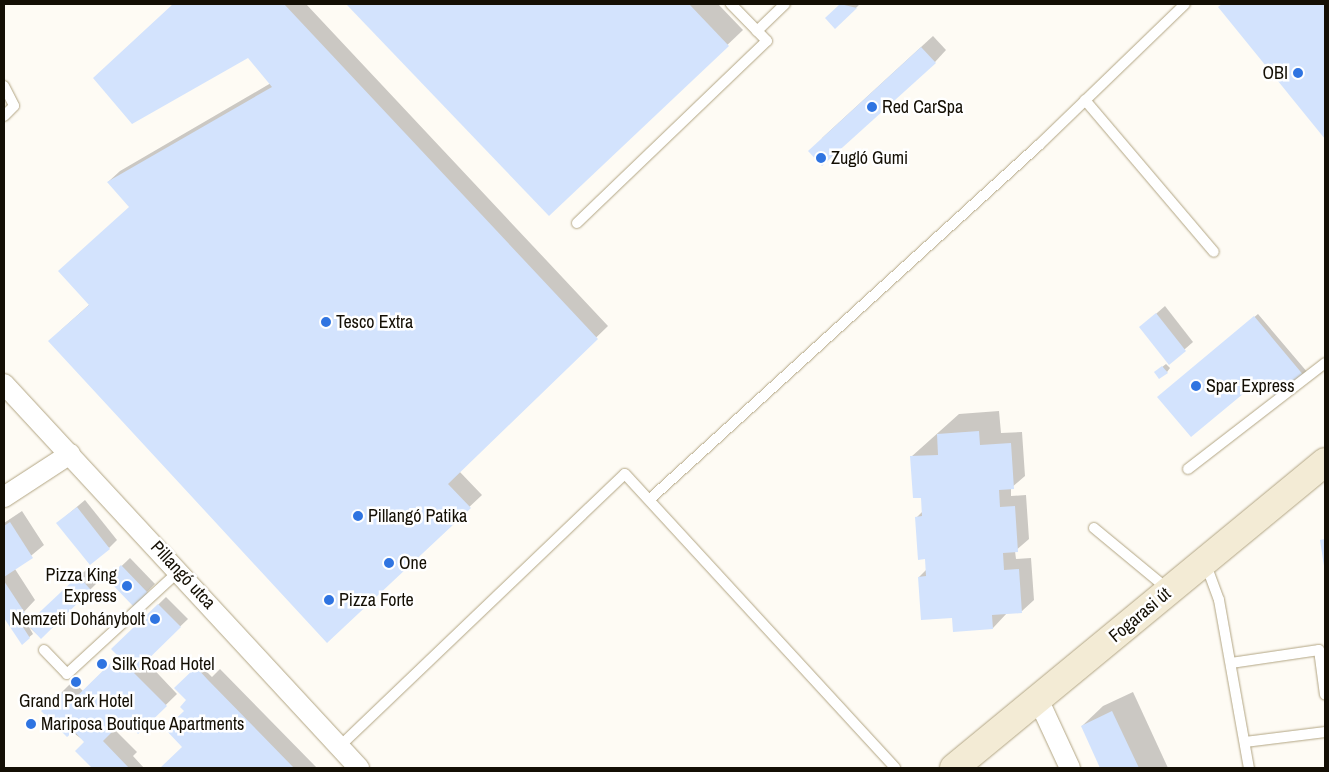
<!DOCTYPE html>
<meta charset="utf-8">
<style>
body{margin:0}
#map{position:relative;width:1329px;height:772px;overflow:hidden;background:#fefbf4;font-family:"Archivo Narrow",sans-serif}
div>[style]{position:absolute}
.shadow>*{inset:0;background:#0003}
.building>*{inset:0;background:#d3e3fd}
.roads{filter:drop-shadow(0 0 1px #b2a583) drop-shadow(0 0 1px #b2a583)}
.service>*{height:10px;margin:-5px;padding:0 5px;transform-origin:5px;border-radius:5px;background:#fff}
.minor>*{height:20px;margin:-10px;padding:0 10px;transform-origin:10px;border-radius:10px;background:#fff}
.secondary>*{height:28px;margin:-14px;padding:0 14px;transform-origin:14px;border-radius:14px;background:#f3ebd5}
.dots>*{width:14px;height:14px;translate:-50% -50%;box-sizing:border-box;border:2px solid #fff;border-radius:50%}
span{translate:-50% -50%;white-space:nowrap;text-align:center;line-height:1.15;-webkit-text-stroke:5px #fff;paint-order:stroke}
.poi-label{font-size:18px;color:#140f04}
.right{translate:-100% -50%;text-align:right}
.left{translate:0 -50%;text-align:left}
.street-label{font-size:18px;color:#140f04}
.frame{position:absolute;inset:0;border:5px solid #140f04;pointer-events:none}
</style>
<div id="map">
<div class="shadow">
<i style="clip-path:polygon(174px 4px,306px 4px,608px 326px,459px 471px,482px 495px,327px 641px,61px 330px,90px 304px,131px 206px,108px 182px,120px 171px,271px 83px,248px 57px,106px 67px)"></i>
<i style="clip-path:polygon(348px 4px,718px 4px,743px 30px,549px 215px)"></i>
<i style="clip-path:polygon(842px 4px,860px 4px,835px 28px,826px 18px)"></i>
<i style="clip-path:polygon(1223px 4px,1325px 4px,1325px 137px,1220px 7px)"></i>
<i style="clip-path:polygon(933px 36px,946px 50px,935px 62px,821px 139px)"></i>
<i style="clip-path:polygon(1165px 306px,1193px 342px,1169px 363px,1141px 327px)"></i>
<i style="clip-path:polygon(1258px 314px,1308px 373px,1305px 377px,1261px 377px,1159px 397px)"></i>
<i style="clip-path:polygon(1166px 364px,1170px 368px,1167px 372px,1157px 371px)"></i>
<i style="clip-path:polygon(999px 411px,1001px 433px,1022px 432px,1025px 476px,1011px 488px,1011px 496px,1026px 495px,1029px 539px,1015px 551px,1016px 559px,1031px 558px,1034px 600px,1022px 611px,1008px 612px,993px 628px,953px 616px,919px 577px,927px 569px,926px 558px,916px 518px,923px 511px,922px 497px,911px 457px,959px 414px)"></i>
<i style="clip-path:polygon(85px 500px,117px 540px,109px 548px,66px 516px)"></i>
<i style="clip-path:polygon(22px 511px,44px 545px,15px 569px,35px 600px,21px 615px,28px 625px,86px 570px,98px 582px,41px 638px,29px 627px,33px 634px,22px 643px,4px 616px,4px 523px)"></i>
<i style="clip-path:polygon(130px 558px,155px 584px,134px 605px,108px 579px)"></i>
<i style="clip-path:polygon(166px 597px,188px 619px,145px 660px,177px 694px,138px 732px,125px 718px,114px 729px,137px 752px,133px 756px,144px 768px,94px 768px,77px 751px,86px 742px,43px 711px,73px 681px,83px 691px,119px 656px,113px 649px)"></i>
<i style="clip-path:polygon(200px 665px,212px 677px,220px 669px,317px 768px,237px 768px,230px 761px,233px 768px,162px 768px,184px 747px,185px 711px,201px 687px,176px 688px)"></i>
<i style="clip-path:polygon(1133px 692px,1168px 768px,1102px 768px,1082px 726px,1103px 706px)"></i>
</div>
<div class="building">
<i style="clip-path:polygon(173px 4px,284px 4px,598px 339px,448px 484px,471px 508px,327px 643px,48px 341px,89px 305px,58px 271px,129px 207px,107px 182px,272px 87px,248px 58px,132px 124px,93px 78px)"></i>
<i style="clip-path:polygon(346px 4px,689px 4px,729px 46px,549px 216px)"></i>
<i style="clip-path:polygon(840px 4px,857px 8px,835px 29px,825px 18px)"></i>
<i style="clip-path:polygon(1222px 4px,1325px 4px,1325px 139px,1218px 7px)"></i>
<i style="clip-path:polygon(921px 47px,936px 63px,822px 166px,808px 151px)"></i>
<i style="clip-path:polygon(1156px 313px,1186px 351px,1169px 365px,1139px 327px)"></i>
<i style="clip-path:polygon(1254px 316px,1305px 377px,1278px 400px,1261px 379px,1191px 437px,1157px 397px)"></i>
<i style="clip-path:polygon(1162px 366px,1168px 373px,1159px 379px,1154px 372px)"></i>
<i style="clip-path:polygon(979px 431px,980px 445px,1011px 443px,1014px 489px,999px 490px,1000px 507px,1015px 506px,1018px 552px,1003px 553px,1004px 570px,1019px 569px,1022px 613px,992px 615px,993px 629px,953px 632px,952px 618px,921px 620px,918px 577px,926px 576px,925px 559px,918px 560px,915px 517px,922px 516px,921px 498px,913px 498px,910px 456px,938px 455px,937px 434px)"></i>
<i style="clip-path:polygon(77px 507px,110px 549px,90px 565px,56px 523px)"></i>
<i style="clip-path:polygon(10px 522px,33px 558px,4px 577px,4px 526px)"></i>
<i style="clip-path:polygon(1325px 539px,1325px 566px,1324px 566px,1320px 540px)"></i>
<i style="clip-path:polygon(121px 565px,148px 593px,134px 607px,107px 579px)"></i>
<i style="clip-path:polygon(78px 576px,91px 590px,41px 639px,27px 624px)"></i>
<i style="clip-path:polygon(4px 581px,25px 613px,17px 618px,30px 638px,22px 645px,4px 618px)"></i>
<i style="clip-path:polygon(158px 604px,181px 627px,134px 673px,167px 706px,138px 734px,125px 719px,103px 741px,129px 768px,92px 768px,75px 751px,84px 742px,74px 731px,67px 737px,41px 711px,61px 692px,71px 702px,118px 656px,111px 649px)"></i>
<i style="clip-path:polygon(196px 667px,208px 680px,294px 768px,160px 768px,182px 747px,165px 729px,184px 711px,180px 707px,186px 700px,174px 688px)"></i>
<i style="clip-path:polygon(1112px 711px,1139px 768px,1100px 768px,1081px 726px)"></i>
</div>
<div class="roads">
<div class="service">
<i style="left:757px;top:31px;width:39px;rotate:-44deg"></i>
<i style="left:4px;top:86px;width:22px;rotate:63deg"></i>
<i style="left:14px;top:106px;width:14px;rotate:135deg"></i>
<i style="left:1085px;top:100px;width:199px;rotate:49.7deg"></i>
<i style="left:577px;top:223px;width:263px;rotate:-43.8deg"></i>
<i style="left:767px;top:41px;width:52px;rotate:-134.2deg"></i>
<i style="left:1188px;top:469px;width:173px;rotate:-37.7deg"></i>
<i style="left:650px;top:499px;width:526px;rotate:-42.3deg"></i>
<i style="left:1039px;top:145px;width:203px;rotate:-44deg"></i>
<i style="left:1094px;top:528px;width:97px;rotate:39.6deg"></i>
<i style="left:1205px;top:562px;width:40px;rotate:69.8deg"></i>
<i style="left:1219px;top:600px;width:171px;rotate:79.9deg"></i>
<i style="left:44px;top:650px;width:33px;rotate:46deg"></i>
<i style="left:67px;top:674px;width:152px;rotate:-42.6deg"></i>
<i style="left:1231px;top:663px;width:89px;rotate:-8.4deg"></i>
<i style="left:1319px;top:650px;width:45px;rotate:82.4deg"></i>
<i style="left:1245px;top:742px;width:81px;rotate:-7.1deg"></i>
<i style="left:339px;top:747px;width:395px;rotate:-43.7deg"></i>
<i style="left:625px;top:474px;width:399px;rotate:47.4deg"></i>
</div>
<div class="minor">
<i style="left:4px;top:384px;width:523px;rotate:47.25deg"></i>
<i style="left:4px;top:497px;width:79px;rotate:-33.1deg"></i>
<i style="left:1038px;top:699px;width:76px;rotate:65.1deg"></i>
</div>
<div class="secondary">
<i style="left:954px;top:768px;width:481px;rotate:-39.5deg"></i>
</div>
</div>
<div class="dots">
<i style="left:1298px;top:73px;background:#2f74e1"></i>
<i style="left:872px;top:107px;background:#2f74e1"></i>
<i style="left:821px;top:158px;background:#2f74e1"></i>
<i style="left:326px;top:322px;background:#2f74e1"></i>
<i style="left:1196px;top:386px;background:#2f74e1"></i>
<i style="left:358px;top:516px;background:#2f74e1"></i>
<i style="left:389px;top:563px;background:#2f74e1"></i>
<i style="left:127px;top:586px;background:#2f74e1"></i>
<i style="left:329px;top:600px;background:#2f74e1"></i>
<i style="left:155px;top:619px;background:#2f74e1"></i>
<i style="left:102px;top:664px;background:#2f74e1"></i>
<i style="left:76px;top:682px;background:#2f74e1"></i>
<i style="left:31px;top:724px;background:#2f74e1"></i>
</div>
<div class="poi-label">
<span class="right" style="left:1288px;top:73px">OBI</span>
<span class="left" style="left:882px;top:107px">Red CarSpa</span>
<span class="left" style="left:831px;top:158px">Zugló Gumi</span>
<span class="left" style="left:336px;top:322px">Tesco Extra</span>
<span class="left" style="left:1206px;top:386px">Spar Express</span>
<span class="left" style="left:368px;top:516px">Pillangó Patika</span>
<span class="left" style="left:399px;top:563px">One</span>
<span class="right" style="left:117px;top:586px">Pizza King<br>Express</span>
<span class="left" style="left:339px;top:600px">Pizza Forte</span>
<span class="right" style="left:145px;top:619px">Nemzeti Dohánybolt</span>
<span class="left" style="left:112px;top:664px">Silk Road Hotel</span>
<span style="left:76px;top:701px">Grand Park Hotel</span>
<span class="left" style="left:41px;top:724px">Mariposa Boutique Apartments</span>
</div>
<div class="street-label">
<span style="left:183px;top:575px;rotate:47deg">Pillangó utca</span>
<span style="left:1140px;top:615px;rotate:-40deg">Fogarasi út</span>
</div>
<div class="frame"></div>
</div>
